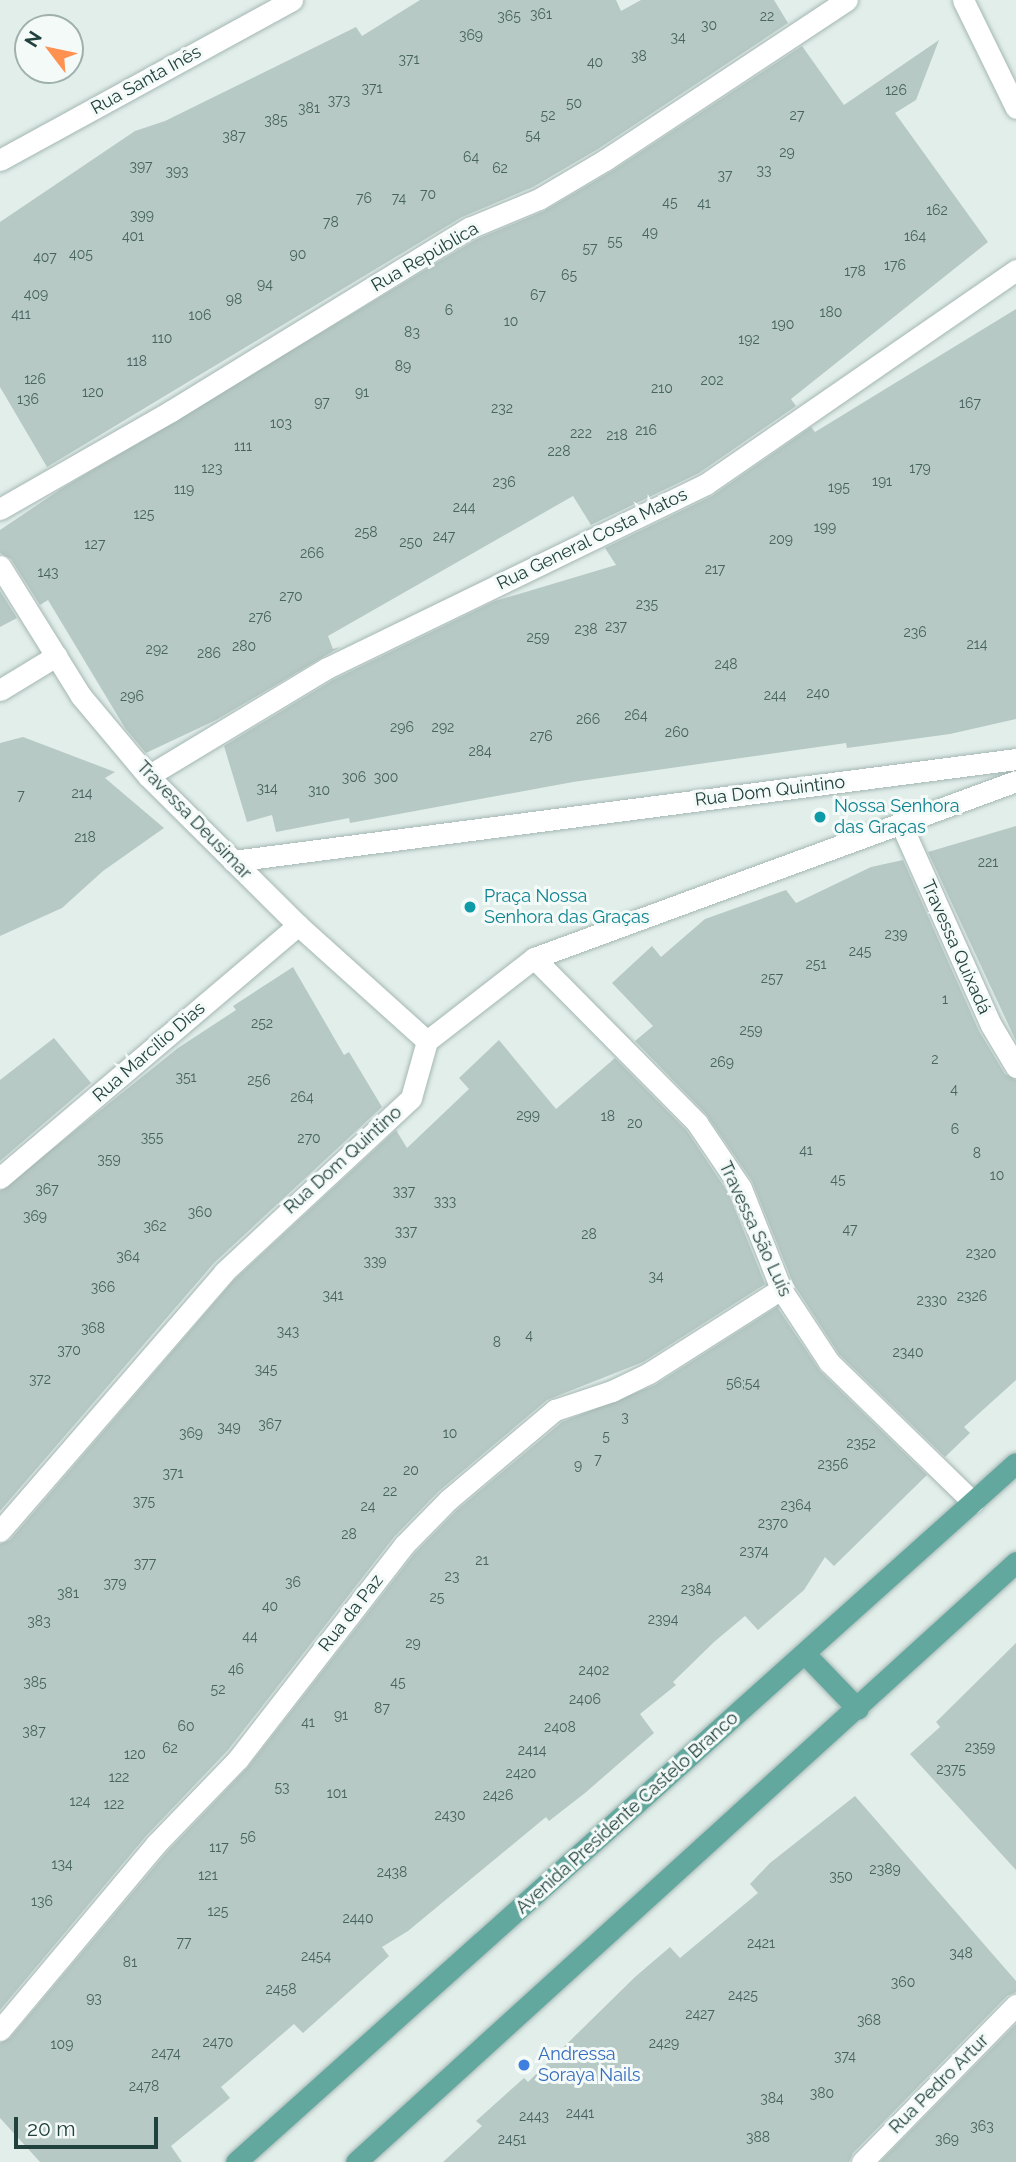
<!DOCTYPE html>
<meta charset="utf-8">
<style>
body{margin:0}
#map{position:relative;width:1016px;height:2162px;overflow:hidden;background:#e2eeea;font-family:Raleway,sans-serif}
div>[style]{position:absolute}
.building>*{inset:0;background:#b7c9c4}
.roads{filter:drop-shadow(0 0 2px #a4b7b3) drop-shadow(0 0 2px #a4b7b3)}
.service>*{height:21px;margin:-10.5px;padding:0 10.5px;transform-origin:10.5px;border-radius:10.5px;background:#fff}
.minor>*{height:21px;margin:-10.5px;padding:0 10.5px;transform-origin:10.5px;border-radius:10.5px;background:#fff}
.primary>*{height:21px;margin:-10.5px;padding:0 10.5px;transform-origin:10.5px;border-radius:10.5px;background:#62a89f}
.dots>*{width:19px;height:19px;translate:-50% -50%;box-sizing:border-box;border:4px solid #f4faf8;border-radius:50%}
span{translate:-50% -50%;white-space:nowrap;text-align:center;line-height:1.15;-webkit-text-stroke:6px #f4faf8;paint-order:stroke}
.number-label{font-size:14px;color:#46635f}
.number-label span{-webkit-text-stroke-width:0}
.street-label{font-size:18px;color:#20413d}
.culture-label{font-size:18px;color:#0d838f}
.left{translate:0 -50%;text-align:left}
.shop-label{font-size:18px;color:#366cbe}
.north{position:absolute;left:14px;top:14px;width:70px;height:70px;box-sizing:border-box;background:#f4faf8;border:2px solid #9fb0ad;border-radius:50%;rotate:302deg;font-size:19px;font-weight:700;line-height:28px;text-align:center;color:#20413d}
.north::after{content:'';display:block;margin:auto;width:24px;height:32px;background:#ff9250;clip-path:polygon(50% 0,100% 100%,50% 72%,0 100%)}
.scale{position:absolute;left:14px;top:2117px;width:144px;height:32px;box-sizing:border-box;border:4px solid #20413d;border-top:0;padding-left:9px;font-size:21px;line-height:24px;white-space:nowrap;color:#20413d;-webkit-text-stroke:5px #f4faf8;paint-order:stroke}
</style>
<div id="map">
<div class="building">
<i style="clip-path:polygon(420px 0,616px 0,621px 11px,641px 0,774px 0,788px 23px,598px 149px,533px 187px,462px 217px,47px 467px,0 387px,0 222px,135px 131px,165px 121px,356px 27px,362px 36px)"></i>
<i style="clip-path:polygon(939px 40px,916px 100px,895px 113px,988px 242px,791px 399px,796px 406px,699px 473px,591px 525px,573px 496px,328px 636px,333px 649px,340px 647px,216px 720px,146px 753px,125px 728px,48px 600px,40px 605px,11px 559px,0 553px,0 530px,61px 489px,475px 240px,544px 211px,612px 171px,802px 46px,844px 105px)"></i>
<i style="clip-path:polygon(1016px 309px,1016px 719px,950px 734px,847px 748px,846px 743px,573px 782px,350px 823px,349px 818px,276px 832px,272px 815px,247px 822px,224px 746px,333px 680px,495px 601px,616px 565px,605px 548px,712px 496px,811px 427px,815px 432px)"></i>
<i style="clip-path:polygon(0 591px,17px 618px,0 627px)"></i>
<i style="clip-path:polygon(23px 737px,115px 772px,105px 778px,164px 828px,103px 871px,62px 908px,0 936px,0 743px)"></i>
<i style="clip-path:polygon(1016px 826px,1016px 1041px,928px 852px)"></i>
<i style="clip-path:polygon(903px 860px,979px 1031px,1005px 1074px,1016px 1080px,1016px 1380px,964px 1427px,970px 1433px,945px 1457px,839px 1354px,793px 1283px,752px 1181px,706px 1114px,635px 1041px,653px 1026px,612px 983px,652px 946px,661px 957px,705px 919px,786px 890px,796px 903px,871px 867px)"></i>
<i style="clip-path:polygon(293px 967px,344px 1055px,349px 1052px,382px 1107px,214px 1263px,0 1511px,0 1191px,178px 1048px,236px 1010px,233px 1006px)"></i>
<i style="clip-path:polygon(54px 1038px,91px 1083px,0 1161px,0 1080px)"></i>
<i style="clip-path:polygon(499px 1040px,556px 1109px,615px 1058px,687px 1131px,729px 1194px,765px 1284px,643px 1362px,547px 1400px,439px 1491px,394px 1537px,228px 1750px,146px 1836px,0 2010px,0 1544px,10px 1540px,233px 1281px,396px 1130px,407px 1148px,469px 1089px,459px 1078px)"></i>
<i style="clip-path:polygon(777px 1307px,820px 1371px,927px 1475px,834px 1566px,825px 1557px,804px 1590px,758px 1630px,745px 1616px,714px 1642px,673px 1682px,676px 1685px,640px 1714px,654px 1733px,585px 1793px,549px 1821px,546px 1817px,408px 1931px,382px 1947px,389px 1956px,303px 2033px,294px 2024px,221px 2087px,230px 2098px,171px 2146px,182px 2162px,40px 2162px,0 2118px,0 2043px,10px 2038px,166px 1853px,248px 1767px,414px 1554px,457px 1510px,562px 1422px,655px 1385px)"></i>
<i style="clip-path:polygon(1016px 1643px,1016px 1870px,910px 1754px,940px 1727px,936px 1722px)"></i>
<i style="clip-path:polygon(855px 1796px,1016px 1981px,1016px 1992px,1007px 1996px,853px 2153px,849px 2162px,443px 2162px,482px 2126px,476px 2121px,524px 2078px,528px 2082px,635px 1977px,670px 1947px,680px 1958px,758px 1893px,750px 1884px,770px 1863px)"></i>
<i style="clip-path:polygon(1016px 2024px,1016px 2162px,880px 2162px)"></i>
</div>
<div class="roads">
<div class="service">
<i style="left:901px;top:824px;width:220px;rotate:65.9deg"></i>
<i style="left:991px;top:1025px;width:49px;rotate:59.2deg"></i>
<i style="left:0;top:2030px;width:243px;rotate:-50deg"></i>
<i style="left:156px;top:1844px;width:118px;rotate:-46deg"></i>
<i style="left:238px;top:1759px;width:271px;rotate:-52.2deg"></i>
<i style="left:404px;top:1545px;width:63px;rotate:-45.6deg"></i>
<i style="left:448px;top:1500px;width:140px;rotate:-40.1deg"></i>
<i style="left:555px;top:1410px;width:60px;rotate:-18.4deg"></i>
<i style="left:612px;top:1391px;width:41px;rotate:-25.9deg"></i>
<i style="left:649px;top:1373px;width:156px;rotate:-32.5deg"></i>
</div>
<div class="minor">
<i style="left:963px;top:0;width:120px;rotate:63.9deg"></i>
<i style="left:0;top:160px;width:333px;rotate:-28.7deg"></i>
<i style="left:0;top:509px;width:197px;rotate:-29.8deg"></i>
<i style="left:171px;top:411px;width:350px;rotate:-31.6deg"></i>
<i style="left:469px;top:228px;width:76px;rotate:-22.5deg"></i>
<i style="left:539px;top:199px;width:77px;rotate:-30.6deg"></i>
<i style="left:605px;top:160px;width:290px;rotate:-33.5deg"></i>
<i style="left:0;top:566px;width:153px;rotate:58.1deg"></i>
<i style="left:81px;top:696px;width:104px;rotate:50.1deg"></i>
<i style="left:148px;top:776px;width:211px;rotate:44.8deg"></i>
<i style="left:298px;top:925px;width:173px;rotate:42deg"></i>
<i style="left:0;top:690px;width:66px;rotate:-31.3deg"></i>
<i style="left:148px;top:776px;width:209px;rotate:-31.1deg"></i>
<i style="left:327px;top:668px;width:421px;rotate:-25.9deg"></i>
<i style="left:706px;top:484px;width:377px;rotate:-34.6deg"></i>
<i style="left:233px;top:861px;width:790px;rotate:-7.42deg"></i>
<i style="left:534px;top:958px;width:232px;rotate:45.3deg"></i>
<i style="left:697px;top:1123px;width:78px;rotate:55.9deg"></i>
<i style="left:741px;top:1188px;width:109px;rotate:68.4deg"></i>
<i style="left:781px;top:1289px;width:87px;rotate:56.7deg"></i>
<i style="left:829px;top:1362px;width:201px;rotate:44.2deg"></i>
<i style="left:0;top:1178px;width:391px;rotate:-40.3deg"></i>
<i style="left:0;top:1531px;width:342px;rotate:-49.1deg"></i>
<i style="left:224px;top:1272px;width:255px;rotate:-42.9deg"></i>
<i style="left:411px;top:1098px;width:59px;rotate:-74.3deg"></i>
<i style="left:427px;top:1041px;width:135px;rotate:-37.8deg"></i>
<i style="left:534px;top:958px;width:513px;rotate:-20.16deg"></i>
<i style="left:862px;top:2162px;width:220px;rotate:-45.6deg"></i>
</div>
<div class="primary">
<i style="left:805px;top:1654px;width:76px;rotate:46.1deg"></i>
<i style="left:236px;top:2162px;width:1047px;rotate:-41.87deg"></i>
<i style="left:356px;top:2162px;width:892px;rotate:-42.27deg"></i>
</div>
</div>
<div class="dots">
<i style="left:820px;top:817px;background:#0f9aa8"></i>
<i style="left:470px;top:907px;background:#0f9aa8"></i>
<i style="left:524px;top:2065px;background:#3f7fe0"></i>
</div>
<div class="number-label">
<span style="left:541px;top:14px">361</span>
<span style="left:509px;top:16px">365</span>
<span style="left:767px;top:16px">22</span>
<span style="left:709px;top:25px">30</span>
<span style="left:471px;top:35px">369</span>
<span style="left:678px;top:37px">34</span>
<span style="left:639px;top:56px">38</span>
<span style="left:409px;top:59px">371</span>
<span style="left:595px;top:62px">40</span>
<span style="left:372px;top:88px">371</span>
<span style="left:896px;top:90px">126</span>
<span style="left:339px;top:100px">373</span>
<span style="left:574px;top:103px">50</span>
<span style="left:309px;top:108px">381</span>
<span style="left:548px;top:115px">52</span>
<span style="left:797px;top:115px">27</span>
<span style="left:276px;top:120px">385</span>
<span style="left:533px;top:135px">54</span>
<span style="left:234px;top:136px">387</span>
<span style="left:787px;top:152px">29</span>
<span style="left:471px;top:157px">64</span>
<span style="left:141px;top:166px">397</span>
<span style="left:500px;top:168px">62</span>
<span style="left:764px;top:170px">33</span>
<span style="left:177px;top:171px">393</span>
<span style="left:725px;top:175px">37</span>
<span style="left:428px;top:194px">70</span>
<span style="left:364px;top:198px">76</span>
<span style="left:399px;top:198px">74</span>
<span style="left:670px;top:202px">45</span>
<span style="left:704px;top:203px">41</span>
<span style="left:937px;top:210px">162</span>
<span style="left:142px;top:215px">399</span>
<span style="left:331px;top:222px">78</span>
<span style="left:650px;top:232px">49</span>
<span style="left:133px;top:236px">401</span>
<span style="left:915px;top:236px">164</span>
<span style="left:615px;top:241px">55</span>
<span style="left:590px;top:248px">57</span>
<span style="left:81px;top:254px">405</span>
<span style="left:298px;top:254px">90</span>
<span style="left:45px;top:257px">407</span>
<span style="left:895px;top:265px">176</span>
<span style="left:855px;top:271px">178</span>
<span style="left:569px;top:275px">65</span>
<span style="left:265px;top:284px">94</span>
<span style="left:36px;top:294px">409</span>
<span style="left:538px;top:295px">67</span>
<span style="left:234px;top:299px">98</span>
<span style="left:449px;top:310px">6</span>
<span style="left:831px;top:312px">180</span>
<span style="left:21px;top:314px">411</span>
<span style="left:200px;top:315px">106</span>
<span style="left:511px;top:321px">10</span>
<span style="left:783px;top:324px">190</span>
<span style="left:412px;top:332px">83</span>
<span style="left:162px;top:338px">110</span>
<span style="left:749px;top:339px">192</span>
<span style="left:137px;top:361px">118</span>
<span style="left:403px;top:366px">89</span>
<span style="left:35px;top:379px">126</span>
<span style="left:712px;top:380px">202</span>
<span style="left:662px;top:388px">210</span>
<span style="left:93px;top:392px">120</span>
<span style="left:362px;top:392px">91</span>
<span style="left:28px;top:399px">136</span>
<span style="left:322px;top:402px">97</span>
<span style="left:970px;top:403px">167</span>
<span style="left:502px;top:408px">232</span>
<span style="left:281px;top:423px">103</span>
<span style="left:646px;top:430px">216</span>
<span style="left:581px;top:433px">222</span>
<span style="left:617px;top:435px">218</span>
<span style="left:243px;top:446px">111</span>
<span style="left:559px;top:451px">228</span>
<span style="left:212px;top:468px">123</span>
<span style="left:920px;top:468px">179</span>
<span style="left:882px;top:481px">191</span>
<span style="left:504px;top:482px">236</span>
<span style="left:839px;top:487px">195</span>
<span style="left:184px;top:489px">119</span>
<span style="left:464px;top:507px">244</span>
<span style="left:144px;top:514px">125</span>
<span style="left:825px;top:527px">199</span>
<span style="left:366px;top:532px">258</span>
<span style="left:444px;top:536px">247</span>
<span style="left:781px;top:539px">209</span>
<span style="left:411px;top:542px">250</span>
<span style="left:95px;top:544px">127</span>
<span style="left:312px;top:553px">266</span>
<span style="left:715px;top:569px">217</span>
<span style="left:48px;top:572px">143</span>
<span style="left:291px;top:596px">270</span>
<span style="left:647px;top:604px">235</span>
<span style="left:260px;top:617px">276</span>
<span style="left:616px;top:626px">237</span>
<span style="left:586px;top:629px">238</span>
<span style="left:915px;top:632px">236</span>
<span style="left:538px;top:637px">259</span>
<span style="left:977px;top:644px">214</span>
<span style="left:244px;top:646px">280</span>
<span style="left:157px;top:649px">292</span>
<span style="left:209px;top:653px">286</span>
<span style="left:726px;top:664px">248</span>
<span style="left:818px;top:693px">240</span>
<span style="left:775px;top:695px">244</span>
<span style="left:132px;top:696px">296</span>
<span style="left:636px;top:715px">264</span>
<span style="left:588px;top:719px">266</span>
<span style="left:402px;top:727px">296</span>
<span style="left:443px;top:727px">292</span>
<span style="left:677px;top:732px">260</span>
<span style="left:541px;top:736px">276</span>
<span style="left:480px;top:751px">284</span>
<span style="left:354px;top:777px">306</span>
<span style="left:386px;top:777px">300</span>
<span style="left:267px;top:788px">314</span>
<span style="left:319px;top:790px">310</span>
<span style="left:82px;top:793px">214</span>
<span style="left:21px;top:795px">7</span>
<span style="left:85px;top:837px">218</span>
<span style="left:988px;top:862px">221</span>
<span style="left:896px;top:934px">239</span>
<span style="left:860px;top:951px">245</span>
<span style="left:816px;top:964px">251</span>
<span style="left:772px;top:978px">257</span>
<span style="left:945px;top:999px">1</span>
<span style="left:262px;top:1023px">252</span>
<span style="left:751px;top:1030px">259</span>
<span style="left:935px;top:1059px">2</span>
<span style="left:722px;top:1062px">269</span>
<span style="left:186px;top:1077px">351</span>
<span style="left:259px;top:1080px">256</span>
<span style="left:954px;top:1089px">4</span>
<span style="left:302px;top:1097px">264</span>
<span style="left:528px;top:1115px">299</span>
<span style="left:608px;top:1116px">18</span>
<span style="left:635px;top:1123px">20</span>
<span style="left:955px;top:1129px">6</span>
<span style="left:152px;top:1137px">355</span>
<span style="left:309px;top:1138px">270</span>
<span style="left:806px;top:1150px">41</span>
<span style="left:977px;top:1153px">8</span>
<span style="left:109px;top:1159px">359</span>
<span style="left:997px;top:1175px">10</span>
<span style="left:838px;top:1179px">45</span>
<span style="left:47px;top:1189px">367</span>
<span style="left:404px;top:1191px">337</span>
<span style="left:445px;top:1201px">333</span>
<span style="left:200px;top:1212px">360</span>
<span style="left:35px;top:1216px">369</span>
<span style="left:155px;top:1226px">362</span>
<span style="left:850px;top:1229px">47</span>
<span style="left:406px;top:1231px">337</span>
<span style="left:589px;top:1234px">28</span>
<span style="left:981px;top:1253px">2320</span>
<span style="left:128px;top:1256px">364</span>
<span style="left:375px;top:1261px">339</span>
<span style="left:656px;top:1276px">34</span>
<span style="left:103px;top:1287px">366</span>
<span style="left:333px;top:1295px">341</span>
<span style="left:972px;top:1296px">2326</span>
<span style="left:932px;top:1300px">2330</span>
<span style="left:93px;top:1328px">368</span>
<span style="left:288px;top:1331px">343</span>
<span style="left:529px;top:1335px">4</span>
<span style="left:497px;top:1342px">8</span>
<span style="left:69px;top:1350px">370</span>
<span style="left:908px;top:1352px">2340</span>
<span style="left:266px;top:1369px">345</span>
<span style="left:40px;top:1379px">372</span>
<span style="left:743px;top:1383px">56;54</span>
<span style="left:625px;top:1417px">3</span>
<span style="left:270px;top:1424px">367</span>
<span style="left:229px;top:1427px">349</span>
<span style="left:191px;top:1433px">369</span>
<span style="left:450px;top:1433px">10</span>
<span style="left:606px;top:1436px">5</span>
<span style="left:861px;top:1443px">2352</span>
<span style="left:598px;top:1459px">7</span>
<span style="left:833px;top:1464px">2356</span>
<span style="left:578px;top:1465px">9</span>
<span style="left:411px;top:1470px">20</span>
<span style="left:173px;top:1473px">371</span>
<span style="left:390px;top:1491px">22</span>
<span style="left:144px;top:1501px">375</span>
<span style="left:796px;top:1505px">2364</span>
<span style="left:368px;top:1506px">24</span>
<span style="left:773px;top:1523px">2370</span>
<span style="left:349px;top:1534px">28</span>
<span style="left:754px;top:1551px">2374</span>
<span style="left:482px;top:1560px">21</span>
<span style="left:145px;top:1563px">377</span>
<span style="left:452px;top:1576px">23</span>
<span style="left:293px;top:1582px">36</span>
<span style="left:115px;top:1583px">379</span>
<span style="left:696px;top:1589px">2384</span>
<span style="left:68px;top:1593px">381</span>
<span style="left:437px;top:1597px">25</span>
<span style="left:270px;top:1606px">40</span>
<span style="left:663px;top:1619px">2394</span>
<span style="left:39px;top:1621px">383</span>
<span style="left:250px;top:1636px">44</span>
<span style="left:413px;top:1643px">29</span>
<span style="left:236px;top:1669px">46</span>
<span style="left:594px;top:1670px">2402</span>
<span style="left:35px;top:1682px">385</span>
<span style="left:398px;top:1682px">45</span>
<span style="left:218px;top:1689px">52</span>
<span style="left:585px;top:1699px">2406</span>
<span style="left:382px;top:1708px">87</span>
<span style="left:341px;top:1715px">91</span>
<span style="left:308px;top:1722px">41</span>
<span style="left:186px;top:1726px">60</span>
<span style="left:560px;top:1727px">2408</span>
<span style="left:34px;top:1731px">387</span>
<span style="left:980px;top:1747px">2359</span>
<span style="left:170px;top:1748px">62</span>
<span style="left:532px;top:1750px">2414</span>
<span style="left:135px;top:1754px">120</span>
<span style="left:951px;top:1769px">2375</span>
<span style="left:521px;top:1773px">2420</span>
<span style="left:119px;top:1777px">122</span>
<span style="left:282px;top:1787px">53</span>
<span style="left:337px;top:1793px">101</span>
<span style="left:498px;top:1795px">2426</span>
<span style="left:80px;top:1801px">124</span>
<span style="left:114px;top:1804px">122</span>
<span style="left:450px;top:1815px">2430</span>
<span style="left:248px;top:1837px">56</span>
<span style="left:219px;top:1847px">117</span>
<span style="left:62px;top:1864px">134</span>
<span style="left:885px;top:1869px">2389</span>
<span style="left:392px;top:1872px">2438</span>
<span style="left:208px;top:1875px">121</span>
<span style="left:841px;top:1876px">350</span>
<span style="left:42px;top:1901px">136</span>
<span style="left:218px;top:1911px">125</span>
<span style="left:358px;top:1918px">2440</span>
<span style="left:184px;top:1942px">77</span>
<span style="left:761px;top:1943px">2421</span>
<span style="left:961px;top:1953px">348</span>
<span style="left:316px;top:1956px">2454</span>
<span style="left:130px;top:1962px">81</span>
<span style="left:903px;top:1982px">360</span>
<span style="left:281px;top:1989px">2458</span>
<span style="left:743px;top:1995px">2425</span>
<span style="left:94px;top:1998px">93</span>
<span style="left:700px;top:2014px">2427</span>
<span style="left:869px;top:2020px">368</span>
<span style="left:218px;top:2042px">2470</span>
<span style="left:664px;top:2043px">2429</span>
<span style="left:62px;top:2044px">109</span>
<span style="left:166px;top:2053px">2474</span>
<span style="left:845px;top:2056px">374</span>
<span style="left:144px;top:2086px">2478</span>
<span style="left:822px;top:2093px">380</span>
<span style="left:772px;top:2098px">384</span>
<span style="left:580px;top:2113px">2441</span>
<span style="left:534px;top:2116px">2443</span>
<span style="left:982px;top:2126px">363</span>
<span style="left:758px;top:2137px">388</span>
<span style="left:512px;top:2139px">2451</span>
<span style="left:947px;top:2139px">369</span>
</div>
<div class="street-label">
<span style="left:146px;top:80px;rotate:-29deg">Rua Santa Inês</span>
<span style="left:425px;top:257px;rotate:-30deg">Rua República</span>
<span style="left:592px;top:539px;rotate:-26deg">Rua General Costa Matos</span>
<span style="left:770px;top:791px;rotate:-7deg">Rua Dom Quintino</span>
<span style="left:194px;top:820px;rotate:46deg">Travessa Deusimar</span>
<span style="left:956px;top:947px;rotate:66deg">Travessa Quixadá</span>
<span style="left:149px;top:1052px;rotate:-41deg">Rua Marcílio Dias</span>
<span style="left:343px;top:1160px;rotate:-42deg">Rua Dom Quintino</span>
<span style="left:755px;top:1229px;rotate:65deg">Travessa São Luís</span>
<span style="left:351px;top:1613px;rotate:-52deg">Rua da Paz</span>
<span style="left:627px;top:1813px;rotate:-42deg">Avenida Presidente Castelo Branco</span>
<span style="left:939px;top:2084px;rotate:-45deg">Rua Pedro Artur</span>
</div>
<div class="culture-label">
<span class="left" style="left:834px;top:817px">Nossa Senhora<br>das Graças</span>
<span class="left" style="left:484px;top:907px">Praça Nossa<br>Senhora das Graças</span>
</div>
<div class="shop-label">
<span class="left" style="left:538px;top:2065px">Andressa<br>Soraya Nails</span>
</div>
<div class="north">N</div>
<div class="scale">20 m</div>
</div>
